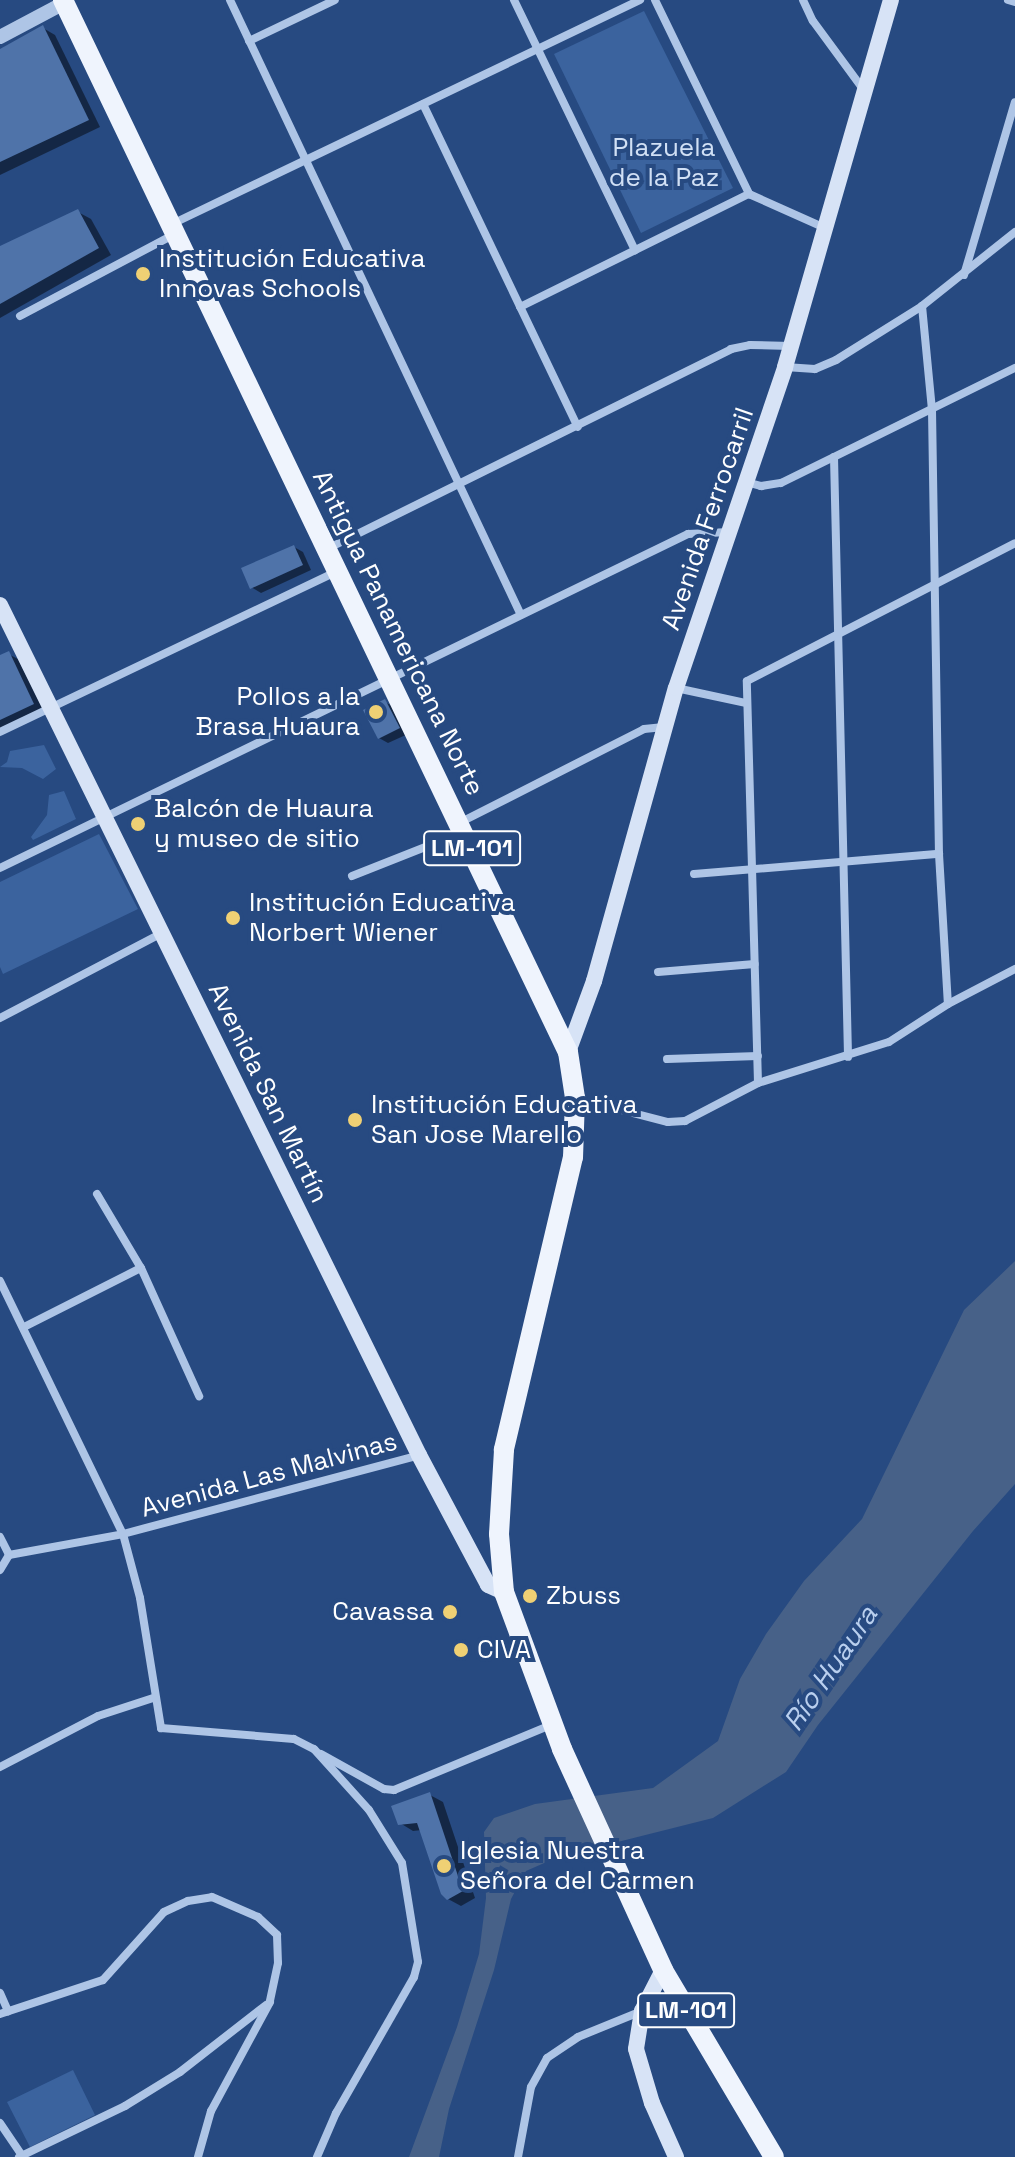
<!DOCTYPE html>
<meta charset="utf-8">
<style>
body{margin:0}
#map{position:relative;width:1015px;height:2157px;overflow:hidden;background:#274a81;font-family:"Space Grotesk",sans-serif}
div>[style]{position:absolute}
.green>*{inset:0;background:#3b639e}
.water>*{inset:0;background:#476188}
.shadow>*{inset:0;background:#0007}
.building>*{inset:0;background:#4f73a9}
.minor>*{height:8px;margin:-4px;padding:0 4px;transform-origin:4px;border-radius:4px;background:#aec5e6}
.tertiary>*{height:14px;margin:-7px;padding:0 7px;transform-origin:7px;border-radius:7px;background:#aec5e6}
.secondary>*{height:16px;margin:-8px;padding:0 8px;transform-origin:8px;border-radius:8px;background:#d7e3f6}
.primary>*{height:20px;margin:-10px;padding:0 10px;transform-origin:10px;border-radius:10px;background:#eff4fd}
.dots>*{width:22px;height:22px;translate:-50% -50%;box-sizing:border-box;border:4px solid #274a81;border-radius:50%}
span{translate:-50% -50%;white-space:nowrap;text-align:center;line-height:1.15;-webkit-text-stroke:8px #274a81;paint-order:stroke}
.shield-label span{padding:2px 6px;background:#274a81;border:2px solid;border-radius:6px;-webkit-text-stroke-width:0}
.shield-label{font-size:24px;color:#fff;font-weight:700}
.park-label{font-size:26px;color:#d1e0f5}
.poi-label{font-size:26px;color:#fff}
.left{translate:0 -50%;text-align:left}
.right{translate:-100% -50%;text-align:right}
.street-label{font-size:26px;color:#fff}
.water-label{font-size:28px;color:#b9cfee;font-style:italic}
</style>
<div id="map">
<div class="green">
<i style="clip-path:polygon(644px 11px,733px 188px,641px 233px,554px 54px)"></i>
<i style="clip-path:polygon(44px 745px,56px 769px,43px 779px,22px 768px,0 767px,7px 762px,10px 751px)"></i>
<i style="clip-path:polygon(64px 791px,76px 819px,33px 840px,31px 837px,47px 815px,49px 795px)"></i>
<i style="clip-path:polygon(99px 834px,138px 909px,3px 974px,0 967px,0 882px)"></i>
<i style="clip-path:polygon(73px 2070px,95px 2115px,30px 2147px,7px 2102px)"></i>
</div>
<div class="water">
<i style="clip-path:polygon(1015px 1261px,1015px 1484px,973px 1531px,818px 1725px,786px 1772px,713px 1818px,558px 1857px,526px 1871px,511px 1899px,494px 1970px,449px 2109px,439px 2157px,409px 2157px,457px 2027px,479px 1954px,486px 1898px,484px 1832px,494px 1818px,535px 1804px,653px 1788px,718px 1741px,740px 1679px,766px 1634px,804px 1581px,862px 1519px,964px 1310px)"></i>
</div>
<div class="shadow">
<i style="clip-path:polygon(43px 28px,55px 35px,100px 127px,0 175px,0 52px)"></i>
<i style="clip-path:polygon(78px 212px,91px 219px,111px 255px,0 318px,0 248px)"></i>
<i style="clip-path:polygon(294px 547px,303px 552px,311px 570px,261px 593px,251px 587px)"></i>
<i style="clip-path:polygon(8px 654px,18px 659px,43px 709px,0 729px,0 658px)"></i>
<i style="clip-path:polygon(385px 702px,394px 707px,408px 734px,388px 743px,379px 738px)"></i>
<i style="clip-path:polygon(430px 1795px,443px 1802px,475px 1898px,461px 1906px,448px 1899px,422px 1830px,413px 1831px,400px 1823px)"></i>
</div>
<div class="building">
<i style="clip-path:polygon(43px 25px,89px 120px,0 162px,0 49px)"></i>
<i style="clip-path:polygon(78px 209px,99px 248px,0 304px,0 246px)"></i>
<i style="clip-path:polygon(294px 545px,303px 565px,250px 589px,241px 568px)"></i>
<i style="clip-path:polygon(9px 651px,34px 704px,0 720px,0 655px)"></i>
<i style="clip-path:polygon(385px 699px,400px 728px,378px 739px,363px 710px)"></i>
<i style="clip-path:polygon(430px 1792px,463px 1891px,447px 1900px,441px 1894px,417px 1823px,398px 1825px,391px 1806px)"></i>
</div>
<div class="minor">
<i style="left:230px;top:0;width:680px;rotate:64.68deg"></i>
<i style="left:514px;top:0;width:278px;rotate:64.2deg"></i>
<i style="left:655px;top:0;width:216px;rotate:64.1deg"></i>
<i style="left:749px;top:194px;width:83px;rotate:24.1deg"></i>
<i style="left:803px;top:0;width:23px;rotate:65deg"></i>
<i style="left:813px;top:21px;width:84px;rotate:53.7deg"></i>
<i style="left:1008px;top:0;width:7px;rotate:16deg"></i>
<i style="left:249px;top:41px;width:95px;rotate:-25.5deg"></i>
<i style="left:423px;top:104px;width:358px;rotate:64.4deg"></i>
<i style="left:172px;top:224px;width:519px;rotate:-25.58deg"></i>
<i style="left:964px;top:275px;width:180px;rotate:-73.6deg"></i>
<i style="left:922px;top:306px;width:104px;rotate:84.5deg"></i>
<i style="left:932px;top:410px;width:444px;rotate:89.1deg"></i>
<i style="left:939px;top:854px;width:150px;rotate:86.6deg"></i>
<i style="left:520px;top:307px;width:255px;rotate:-26.3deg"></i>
<i style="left:20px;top:316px;width:175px;rotate:-27.9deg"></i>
<i style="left:785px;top:367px;width:30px;rotate:4deg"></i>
<i style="left:815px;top:369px;width:23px;rotate:-23deg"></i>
<i style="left:836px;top:360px;width:102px;rotate:-32.1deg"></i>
<i style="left:922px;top:306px;width:119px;rotate:-38.5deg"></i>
<i style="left:834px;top:457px;width:600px;rotate:88.66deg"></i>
<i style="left:746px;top:482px;width:16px;rotate:15deg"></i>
<i style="left:761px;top:486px;width:20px;rotate:-9deg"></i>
<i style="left:781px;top:483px;width:261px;rotate:-26.2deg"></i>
<i style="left:329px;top:548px;width:449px;rotate:-26.3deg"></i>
<i style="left:731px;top:349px;width:19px;rotate:-12deg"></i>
<i style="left:750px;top:345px;width:41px;rotate:1.4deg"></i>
<i style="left:676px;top:688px;width:72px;rotate:12.1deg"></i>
<i style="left:0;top:732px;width:371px;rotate:-25.5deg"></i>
<i style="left:461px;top:822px;width:205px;rotate:-26.9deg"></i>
<i style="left:644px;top:729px;width:20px;rotate:-6deg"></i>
<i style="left:0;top:868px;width:765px;rotate:-25.89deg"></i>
<i style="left:688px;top:534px;width:41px;rotate:-2.8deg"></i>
<i style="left:694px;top:874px;width:246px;rotate:-4.7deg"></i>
<i style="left:352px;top:876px;width:119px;rotate:-21.6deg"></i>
<i style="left:658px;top:972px;width:97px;rotate:-4.7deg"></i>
<i style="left:0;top:1018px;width:183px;rotate:-27.7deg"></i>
<i style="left:667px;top:1059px;width:91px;rotate:-1.9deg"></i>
<i style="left:758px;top:1083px;width:402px;rotate:-91.6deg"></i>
<i style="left:747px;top:681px;width:301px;rotate:-27.2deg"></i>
<i style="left:575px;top:1098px;width:96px;rotate:14.5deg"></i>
<i style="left:668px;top:1122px;width:17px;rotate:-3deg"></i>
<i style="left:685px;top:1121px;width:82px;rotate:-27.5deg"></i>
<i style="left:758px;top:1083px;width:137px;rotate:-17.4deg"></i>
<i style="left:889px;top:1042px;width:70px;rotate:-32.8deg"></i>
<i style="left:948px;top:1004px;width:76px;rotate:-27.6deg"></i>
<i style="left:97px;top:1194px;width:86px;rotate:59.3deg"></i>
<i style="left:141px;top:1268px;width:141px;rotate:65.6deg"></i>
<i style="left:0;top:1281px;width:281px;rotate:64.1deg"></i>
<i style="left:123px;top:1534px;width:306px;rotate:-14.9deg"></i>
<i style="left:24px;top:1327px;width:131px;rotate:-26.8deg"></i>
<i style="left:0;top:1537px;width:20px;rotate:63deg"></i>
<i style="left:9px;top:1555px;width:116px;rotate:-10.4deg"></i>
<i style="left:123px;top:1534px;width:66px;rotate:75.1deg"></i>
<i style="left:140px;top:1598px;width:132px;rotate:80.8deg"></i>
<i style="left:161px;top:1728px;width:133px;rotate:4.7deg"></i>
<i style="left:294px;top:1739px;width:22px;rotate:27deg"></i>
<i style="left:314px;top:1749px;width:82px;rotate:48deg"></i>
<i style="left:369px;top:1810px;width:62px;rotate:58.1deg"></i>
<i style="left:402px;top:1863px;width:100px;rotate:80.8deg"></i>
<i style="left:418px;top:1962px;width:16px;rotate:105deg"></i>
<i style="left:414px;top:1977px;width:157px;rotate:119.8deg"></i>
<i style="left:336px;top:2113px;width:48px;rotate:113.4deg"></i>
<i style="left:0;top:1570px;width:17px;rotate:-59deg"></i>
<i style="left:321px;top:1754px;width:72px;rotate:29.1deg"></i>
<i style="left:384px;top:1789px;width:10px;rotate:6deg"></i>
<i style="left:394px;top:1790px;width:172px;rotate:-22.5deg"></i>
<i style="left:0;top:1767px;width:110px;rotate:-27.5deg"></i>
<i style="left:98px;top:1716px;width:58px;rotate:-18.1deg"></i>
<i style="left:0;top:1993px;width:20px;rotate:66deg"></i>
<i style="left:0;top:2014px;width:108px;rotate:-18.3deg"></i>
<i style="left:103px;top:1980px;width:91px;rotate:-48.1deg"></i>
<i style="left:164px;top:1912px;width:26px;rotate:-25deg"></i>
<i style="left:188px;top:1901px;width:24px;rotate:-9deg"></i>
<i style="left:212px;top:1897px;width:50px;rotate:23.5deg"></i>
<i style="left:258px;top:1917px;width:26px;rotate:43deg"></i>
<i style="left:277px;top:1935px;width:28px;rotate:88deg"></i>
<i style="left:278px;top:1963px;width:40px;rotate:102deg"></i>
<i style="left:270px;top:2002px;width:124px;rotate:118.4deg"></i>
<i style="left:211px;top:2111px;width:48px;rotate:105.8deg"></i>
<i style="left:0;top:2123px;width:41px;rotate:55.9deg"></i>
<i style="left:19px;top:2157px;width:118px;rotate:-25.7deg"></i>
<i style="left:125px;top:2106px;width:65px;rotate:-31.7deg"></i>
<i style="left:180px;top:2072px;width:109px;rotate:-37.9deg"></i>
<i style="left:518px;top:2157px;width:71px;rotate:-79.5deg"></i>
<i style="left:531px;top:2087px;width:33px;rotate:-61deg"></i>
<i style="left:547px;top:2058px;width:37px;rotate:-34deg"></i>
<i style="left:578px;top:2037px;width:69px;rotate:-22.1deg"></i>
</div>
<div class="tertiary">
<i style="left:0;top:37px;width:72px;rotate:-28deg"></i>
</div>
<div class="secondary">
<i style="left:0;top:605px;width:948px;rotate:63.76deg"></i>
<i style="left:419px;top:1455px;width:147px;rotate:62deg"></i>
<i style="left:488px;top:1585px;width:17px;rotate:24deg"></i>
<i style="left:568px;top:1052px;width:76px;rotate:-69.9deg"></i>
<i style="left:594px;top:981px;width:304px;rotate:-74.4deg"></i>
<i style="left:676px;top:688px;width:339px;rotate:-71.2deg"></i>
<i style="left:785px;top:367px;width:382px;rotate:-73.9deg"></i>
<i style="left:663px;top:1970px;width:46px;rotate:117.1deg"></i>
<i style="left:642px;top:2011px;width:38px;rotate:99deg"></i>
<i style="left:636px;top:2049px;width:56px;rotate:73.5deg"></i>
<i style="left:652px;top:2103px;width:59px;rotate:66deg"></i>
</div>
<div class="primary">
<i style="left:63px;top:0;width:1167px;rotate:64.36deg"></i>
<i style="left:568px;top:1052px;width:47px;rotate:81.3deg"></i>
<i style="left:575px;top:1098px;width:59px;rotate:91.9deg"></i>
<i style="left:573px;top:1157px;width:301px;rotate:103.3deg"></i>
<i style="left:504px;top:1450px;width:84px;rotate:93.4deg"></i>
<i style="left:499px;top:1534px;width:58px;rotate:85.1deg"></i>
<i style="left:504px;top:1592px;width:167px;rotate:69.7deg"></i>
<i style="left:562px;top:1749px;width:243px;rotate:65.4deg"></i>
<i style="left:663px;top:1970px;width:217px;rotate:59.3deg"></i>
</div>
<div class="dots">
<i style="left:143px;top:274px;background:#efd074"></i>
<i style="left:376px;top:712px;background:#efd074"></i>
<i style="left:138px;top:824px;background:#efd074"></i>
<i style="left:233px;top:918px;background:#efd074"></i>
<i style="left:355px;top:1120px;background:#efd074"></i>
<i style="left:530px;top:1596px;background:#efd074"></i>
<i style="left:450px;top:1612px;background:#efd074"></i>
<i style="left:461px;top:1650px;background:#efd074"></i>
<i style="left:444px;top:1866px;background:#efd074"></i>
</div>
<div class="shield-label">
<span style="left:472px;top:848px">LM-101</span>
<span style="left:686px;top:2010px">LM-101</span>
</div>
<div class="park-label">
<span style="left:664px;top:163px">Plazuela<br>de la Paz</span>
</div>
<div class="poi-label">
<span class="left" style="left:159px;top:274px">Institución Educativa<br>Innovas Schools</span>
<span class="right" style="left:360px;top:712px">Pollos a la<br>Brasa Huaura</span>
<span class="left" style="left:154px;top:824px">Balcón de Huaura<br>y museo de sitio</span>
<span class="left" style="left:249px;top:918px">Institución Educativa<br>Norbert Wiener</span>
<span class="left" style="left:371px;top:1120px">Institución Educativa<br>San Jose Marello</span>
<span class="left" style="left:546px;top:1596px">Zbuss</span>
<span class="right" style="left:434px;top:1612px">Cavassa</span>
<span class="left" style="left:477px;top:1650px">CIVA</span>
<span class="left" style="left:460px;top:1866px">Iglesia Nuestra<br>Señora del Carmen</span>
</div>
<div class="street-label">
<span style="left:708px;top:519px;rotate:-71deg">Avenida Ferrocarril</span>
<span style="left:398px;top:633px;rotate:64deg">Antigua Panamericana Norte</span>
<span style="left:268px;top:1093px;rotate:64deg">Avenida San Martín</span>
<span style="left:269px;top:1475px;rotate:-15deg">Avenida Las Malvinas</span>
</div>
<div class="water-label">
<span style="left:830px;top:1668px;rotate:-56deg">Río Huaura</span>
</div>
</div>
